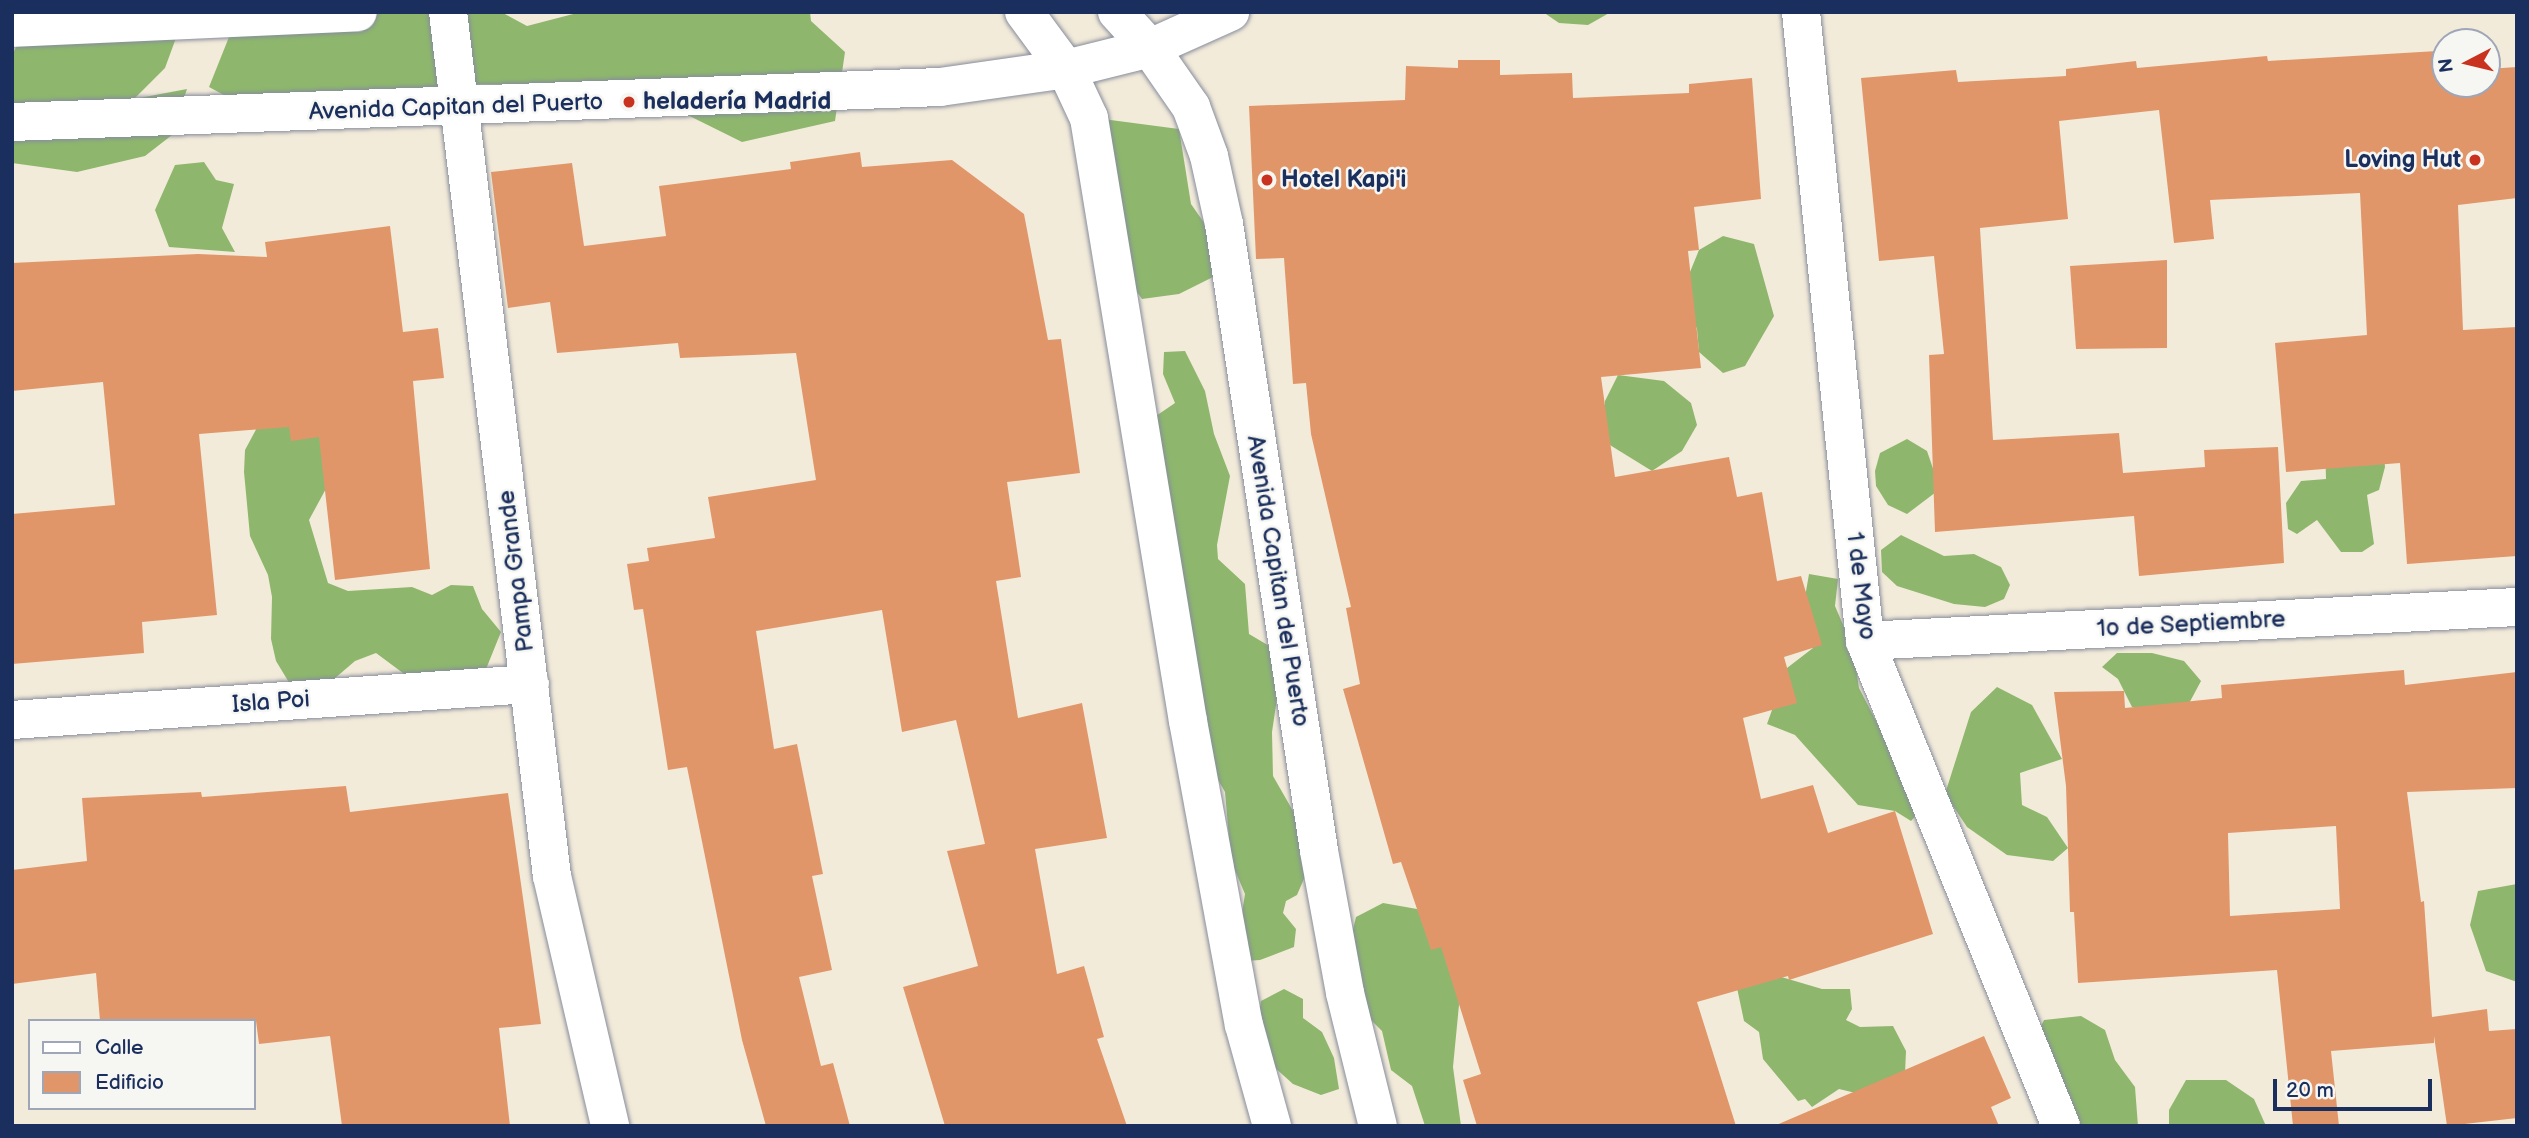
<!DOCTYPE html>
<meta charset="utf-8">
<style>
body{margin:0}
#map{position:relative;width:2529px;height:1138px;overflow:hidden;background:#f3ebda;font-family:"Balsamiq Sans",sans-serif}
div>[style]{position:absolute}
.forest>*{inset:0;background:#8eb76d}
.building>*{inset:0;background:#e19669}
.roads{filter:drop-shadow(0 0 2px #878d9c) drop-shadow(0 0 2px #878d9c)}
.street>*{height:38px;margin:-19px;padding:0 19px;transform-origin:19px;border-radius:19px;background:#fff}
.secondary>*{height:38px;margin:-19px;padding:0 19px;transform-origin:19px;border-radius:19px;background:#fff}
.dots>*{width:19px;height:19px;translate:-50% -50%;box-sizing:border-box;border:4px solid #f6f6f2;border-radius:50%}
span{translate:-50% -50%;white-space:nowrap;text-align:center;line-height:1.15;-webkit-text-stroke:5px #f6f6f2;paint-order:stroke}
.poi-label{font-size:24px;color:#1b2f5e;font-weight:700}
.left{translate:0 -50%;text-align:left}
.right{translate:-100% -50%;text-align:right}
.street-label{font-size:24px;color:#1b2f5e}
.frame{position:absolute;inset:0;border:14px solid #1b2f5e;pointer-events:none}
.legend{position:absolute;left:28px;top:1019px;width:228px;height:91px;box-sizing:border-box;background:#f6f6f2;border:2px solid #9ea6b7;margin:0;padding:9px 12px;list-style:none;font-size:21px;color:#1b2f5e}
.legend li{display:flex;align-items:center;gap:14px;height:35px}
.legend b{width:35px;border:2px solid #9ea6b7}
.north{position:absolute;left:2431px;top:28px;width:70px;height:70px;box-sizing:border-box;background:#f6f6f2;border:2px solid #9ea6b7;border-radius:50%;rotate:263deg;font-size:19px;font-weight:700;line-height:28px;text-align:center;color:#1b2f5e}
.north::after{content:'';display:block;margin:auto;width:24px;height:32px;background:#c8321e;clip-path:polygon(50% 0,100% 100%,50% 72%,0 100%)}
.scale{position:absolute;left:2273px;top:1079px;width:159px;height:32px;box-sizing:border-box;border:4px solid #1b2f5e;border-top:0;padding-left:9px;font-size:21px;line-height:24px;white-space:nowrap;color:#1b2f5e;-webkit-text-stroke:5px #f6f6f2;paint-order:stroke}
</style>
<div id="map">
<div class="forest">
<i style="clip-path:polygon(293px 12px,501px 12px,527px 26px,581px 12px,810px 12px,811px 21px,845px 52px,835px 121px,742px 142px,629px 86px,461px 84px,248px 108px,209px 87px,229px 37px)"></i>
<i style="clip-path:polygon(1543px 12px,1611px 12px,1588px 25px,1559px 23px)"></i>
<i style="clip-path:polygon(35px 18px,180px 27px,165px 68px,134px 99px,187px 89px,172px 135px,145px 156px,77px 172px,12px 163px,12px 54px)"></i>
<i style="clip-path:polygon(1103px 119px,1179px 129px,1191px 204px,1207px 227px,1215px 276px,1179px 294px,1142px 299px,1129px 281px)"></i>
<i style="clip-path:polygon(204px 162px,216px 180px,234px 184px,222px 228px,235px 252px,169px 247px,155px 210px,175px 165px)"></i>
<i style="clip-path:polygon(1723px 236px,1754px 244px,1774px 316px,1745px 366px,1723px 373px,1699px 352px,1697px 329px,1681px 294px,1699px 250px)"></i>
<i style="clip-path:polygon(1185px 351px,1205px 391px,1214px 434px,1230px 476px,1217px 545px,1218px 559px,1245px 584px,1249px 634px,1271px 647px,1282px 665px,1272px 732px,1273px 776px,1316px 851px,1297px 895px,1286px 901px,1283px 913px,1296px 929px,1294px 947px,1260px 960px,1246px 961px,1241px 919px,1245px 894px,1231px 861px,1225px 792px,1217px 778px,1153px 418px,1175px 403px,1163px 374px,1164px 352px)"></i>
<i style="clip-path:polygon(1618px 375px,1664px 381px,1691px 403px,1697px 425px,1682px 451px,1652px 471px,1605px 442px,1605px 401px)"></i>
<i style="clip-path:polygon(305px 395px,341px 461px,309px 520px,328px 583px,348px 591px,412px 587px,432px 595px,451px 585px,473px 586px,482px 609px,501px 632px,484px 674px,411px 679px,376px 653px,355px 661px,320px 691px,299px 699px,276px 661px,271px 639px,272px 597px,268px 575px,250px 536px,244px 472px,245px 450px,266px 411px)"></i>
<i style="clip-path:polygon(2324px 410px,2383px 446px,2385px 467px,2379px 490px,2367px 495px,2374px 544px,2362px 552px,2341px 552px,2317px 520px,2297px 534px,2288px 529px,2286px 503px,2301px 481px,2326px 479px)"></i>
<i style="clip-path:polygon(1907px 439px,1927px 451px,1940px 489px,1907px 514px,1888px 505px,1876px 486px,1875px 471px,1880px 453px)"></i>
<i style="clip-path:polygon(1901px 535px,1944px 556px,1974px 554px,2001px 567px,2010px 585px,2004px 599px,1985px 607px,1954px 604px,1897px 586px,1882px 572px,1881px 550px)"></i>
<i style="clip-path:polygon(1809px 574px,1838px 579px,1835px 606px,1853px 648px,1859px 688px,1900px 767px,1930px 801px,1911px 821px,1895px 811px,1858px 805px,1795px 735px,1767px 724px,1787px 668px,1813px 648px,1805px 597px)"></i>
<i style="clip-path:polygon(2117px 653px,2152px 653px,2184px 661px,2201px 681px,2186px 709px,2132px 707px,2118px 679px,2102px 667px)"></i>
<i style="clip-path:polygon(1997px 687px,2032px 705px,2062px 759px,2020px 773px,2022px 805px,2047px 817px,2068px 848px,2053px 861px,2007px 855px,1967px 827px,1945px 794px,1971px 712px)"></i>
<i style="clip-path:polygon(2517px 884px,2517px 982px,2486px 971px,2470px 925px,2478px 891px)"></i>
<i style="clip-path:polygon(1383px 903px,1417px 909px,1457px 963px,1459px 1005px,1453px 1067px,1461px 1126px,1425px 1126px,1412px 1086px,1391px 1070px,1382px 1031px,1352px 1001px,1347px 954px,1356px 917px)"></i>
<i style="clip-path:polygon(1778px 976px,1822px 989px,1850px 989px,1852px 1009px,1846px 1020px,1860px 1027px,1893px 1026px,1906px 1051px,1905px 1074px,1864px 1095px,1839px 1089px,1812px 1107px,1805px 1099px,1798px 1101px,1763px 1059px,1759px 1032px,1744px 1021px,1736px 983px)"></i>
<i style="clip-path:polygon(1284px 989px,1303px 999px,1303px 1018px,1322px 1032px,1334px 1058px,1339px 1089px,1321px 1095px,1293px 1084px,1273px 1066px,1256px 1029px,1261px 1001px)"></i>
<i style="clip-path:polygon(2081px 1016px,2105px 1030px,2115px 1060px,2135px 1087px,2138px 1126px,2061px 1126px,2030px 1049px,2044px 1020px)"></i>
<i style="clip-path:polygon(2186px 1080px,2226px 1080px,2254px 1099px,2266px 1126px,2169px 1126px,2169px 1110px)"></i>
</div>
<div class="building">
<i style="clip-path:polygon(2437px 51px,2438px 72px,2445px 72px,2445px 84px,2487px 84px,2487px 69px,2517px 67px,2517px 198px,2458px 205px,2463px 330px,2517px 327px,2517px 556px,2407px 564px,2400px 463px,2286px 472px,2275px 343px,2367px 335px,2360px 193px,2210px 200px,2214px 239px,2174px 243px,2159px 110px,2059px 121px,2068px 219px,1980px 228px,1993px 440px,2119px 433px,2123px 473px,2205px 467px,2204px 450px,2278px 447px,2284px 563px,2139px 576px,2134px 516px,1935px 532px,1929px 355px,1944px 354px,1934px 256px,1879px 261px,1861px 78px,1956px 70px,1958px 82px,2066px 76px,2066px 69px,2136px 61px,2137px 68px,2267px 56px,2268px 61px)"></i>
<i style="clip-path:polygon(1458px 60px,1500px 60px,1500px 75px,1572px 73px,1573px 98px,1689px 93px,1689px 84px,1752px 78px,1761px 199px,1694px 207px,1699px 250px,1688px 251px,1701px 368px,1601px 377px,1615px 477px,1729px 457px,1737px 497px,1762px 492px,1777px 581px,1801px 576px,1822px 645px,1784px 657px,1797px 703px,1743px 718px,1761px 799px,1813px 785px,1828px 833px,1895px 811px,1933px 934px,1789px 980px,1788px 976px,1697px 1002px,1736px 1126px,1477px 1126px,1463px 1080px,1481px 1074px,1441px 947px,1431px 950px,1401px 862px,1393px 864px,1343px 689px,1360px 684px,1346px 608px,1351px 607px,1311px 434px,1306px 383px,1293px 384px,1284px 258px,1256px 259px,1249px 106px,1405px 100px,1406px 66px,1458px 68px)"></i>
<i style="clip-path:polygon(860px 152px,862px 167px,952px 160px,1024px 214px,1048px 340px,1061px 339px,1080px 473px,1007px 482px,1021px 577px,996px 581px,1018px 718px,1082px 703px,1107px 838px,1035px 849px,1057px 974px,1084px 966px,1104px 1037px,1097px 1039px,1127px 1126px,945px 1126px,903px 987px,978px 966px,947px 851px,985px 844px,956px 720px,902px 732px,882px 610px,756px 631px,774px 749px,797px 744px,823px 874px,812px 876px,832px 970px,799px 977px,821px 1066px,833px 1063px,850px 1126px,766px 1126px,742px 1040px,687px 767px,668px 770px,643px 609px,634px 610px,627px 564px,649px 561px,647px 548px,715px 538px,708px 497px,816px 480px,796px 353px,680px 358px,678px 343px,557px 353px,550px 302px,508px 308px,491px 172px,572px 163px,584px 246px,666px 236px,659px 186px,791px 169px,790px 162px)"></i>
<i style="clip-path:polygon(390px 226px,403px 332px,438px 328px,444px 378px,413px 381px,430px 569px,335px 580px,319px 437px,291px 441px,289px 427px,199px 434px,217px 615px,142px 622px,144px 653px,12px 664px,12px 514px,115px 505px,103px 382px,12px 391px,12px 263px,198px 254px,267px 257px,265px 242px)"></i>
<i style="clip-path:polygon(2167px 260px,2167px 348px,2076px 349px,2070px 266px)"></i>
<i style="clip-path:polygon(evenodd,2404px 670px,2405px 685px,2517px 672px,2517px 788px,2407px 792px,2421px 902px,2424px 901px,2432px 1017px,2487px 1009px,2489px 1031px,2517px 1029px,2517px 1118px,2447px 1126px,2434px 1036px,2434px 1043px,2331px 1051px,2339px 1126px,2293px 1126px,2277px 970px,2078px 983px,2074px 912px,2070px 912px,2066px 786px,2054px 692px,2124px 691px,2125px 708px,2222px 698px,2221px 685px,2404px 670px,2336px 826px,2340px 909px,2230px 916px,2228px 833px,2336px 826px)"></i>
<i style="clip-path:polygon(346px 786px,350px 812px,508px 793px,541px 1024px,499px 1028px,510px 1126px,342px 1126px,330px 1036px,259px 1044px,256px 1021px,100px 1021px,96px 973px,12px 984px,12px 870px,87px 861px,82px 798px,201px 792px,202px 797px)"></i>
<i style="clip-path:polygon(1984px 1036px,2011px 1098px,1991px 1107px,1999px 1126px,1774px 1126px)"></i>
</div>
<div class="roads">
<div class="street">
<i style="left:448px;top:12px;width:870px;rotate:83.14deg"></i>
<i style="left:552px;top:876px;width:257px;rotate:76.9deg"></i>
<i style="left:1801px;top:12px;width:632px;rotate:84.19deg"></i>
<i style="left:1865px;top:641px;width:523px;rotate:68deg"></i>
<i style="left:12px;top:28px;width:346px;rotate:-2.6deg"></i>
<i style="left:12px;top:122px;width:929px;rotate:-2.16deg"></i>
<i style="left:940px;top:87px;width:127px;rotate:-8.1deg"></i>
<i style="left:1066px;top:69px;width:87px;rotate:-14deg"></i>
<i style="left:1150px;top:48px;width:88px;rotate:-24.2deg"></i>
<i style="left:1865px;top:641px;width:653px;rotate:-2.99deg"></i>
<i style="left:12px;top:720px;width:519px;rotate:-3.98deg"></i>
</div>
<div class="secondary">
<i style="left:1024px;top:12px;width:71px;rotate:53.6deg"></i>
<i style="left:1066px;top:69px;width:54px;rotate:64.9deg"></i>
<i style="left:1089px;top:118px;width:611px;rotate:80.68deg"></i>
<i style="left:1188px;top:721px;width:309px;rotate:79.6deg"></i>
<i style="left:1244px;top:1025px;width:105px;rotate:74.5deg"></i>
<i style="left:1117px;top:12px;width:49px;rotate:47.5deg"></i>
<i style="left:1150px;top:48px;width:72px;rotate:55.2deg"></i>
<i style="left:1191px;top:107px;width:52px;rotate:69.8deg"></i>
<i style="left:1209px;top:156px;width:70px;rotate:77.6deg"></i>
<i style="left:1224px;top:224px;width:634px;rotate:81.38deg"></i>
<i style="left:1319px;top:851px;width:144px;rotate:79.6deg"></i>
<i style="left:1345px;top:993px;width:137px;rotate:76.1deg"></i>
</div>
</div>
<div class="dots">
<i style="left:629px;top:102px;background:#c8321e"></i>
<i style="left:2475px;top:160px;background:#c8321e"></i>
<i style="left:1267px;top:180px;background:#c8321e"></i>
</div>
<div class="poi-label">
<span class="left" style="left:643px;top:102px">heladería Madrid</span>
<span class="right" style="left:2461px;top:160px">Loving Hut</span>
<span class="left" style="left:1281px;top:180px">Hotel Kapi'i</span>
</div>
<div class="street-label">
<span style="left:456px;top:107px;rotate:-2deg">Avenida Capitan del Puerto</span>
<span style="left:516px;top:571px;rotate:-97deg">Pampa Grande</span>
<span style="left:1278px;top:581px;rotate:81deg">Avenida Capitan del Puerto</span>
<span style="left:1861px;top:586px;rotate:83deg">1 de Mayo</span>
<span style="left:2191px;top:624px;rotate:-3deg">1o de Septiembre</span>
<span style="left:271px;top:702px;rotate:-4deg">Isla Poi</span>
</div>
<div class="frame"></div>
<ul class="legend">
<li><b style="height:9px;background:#fff"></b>Calle</li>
<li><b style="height:19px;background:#e19669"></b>Edificio</li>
</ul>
<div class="north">N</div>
<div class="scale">20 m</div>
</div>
